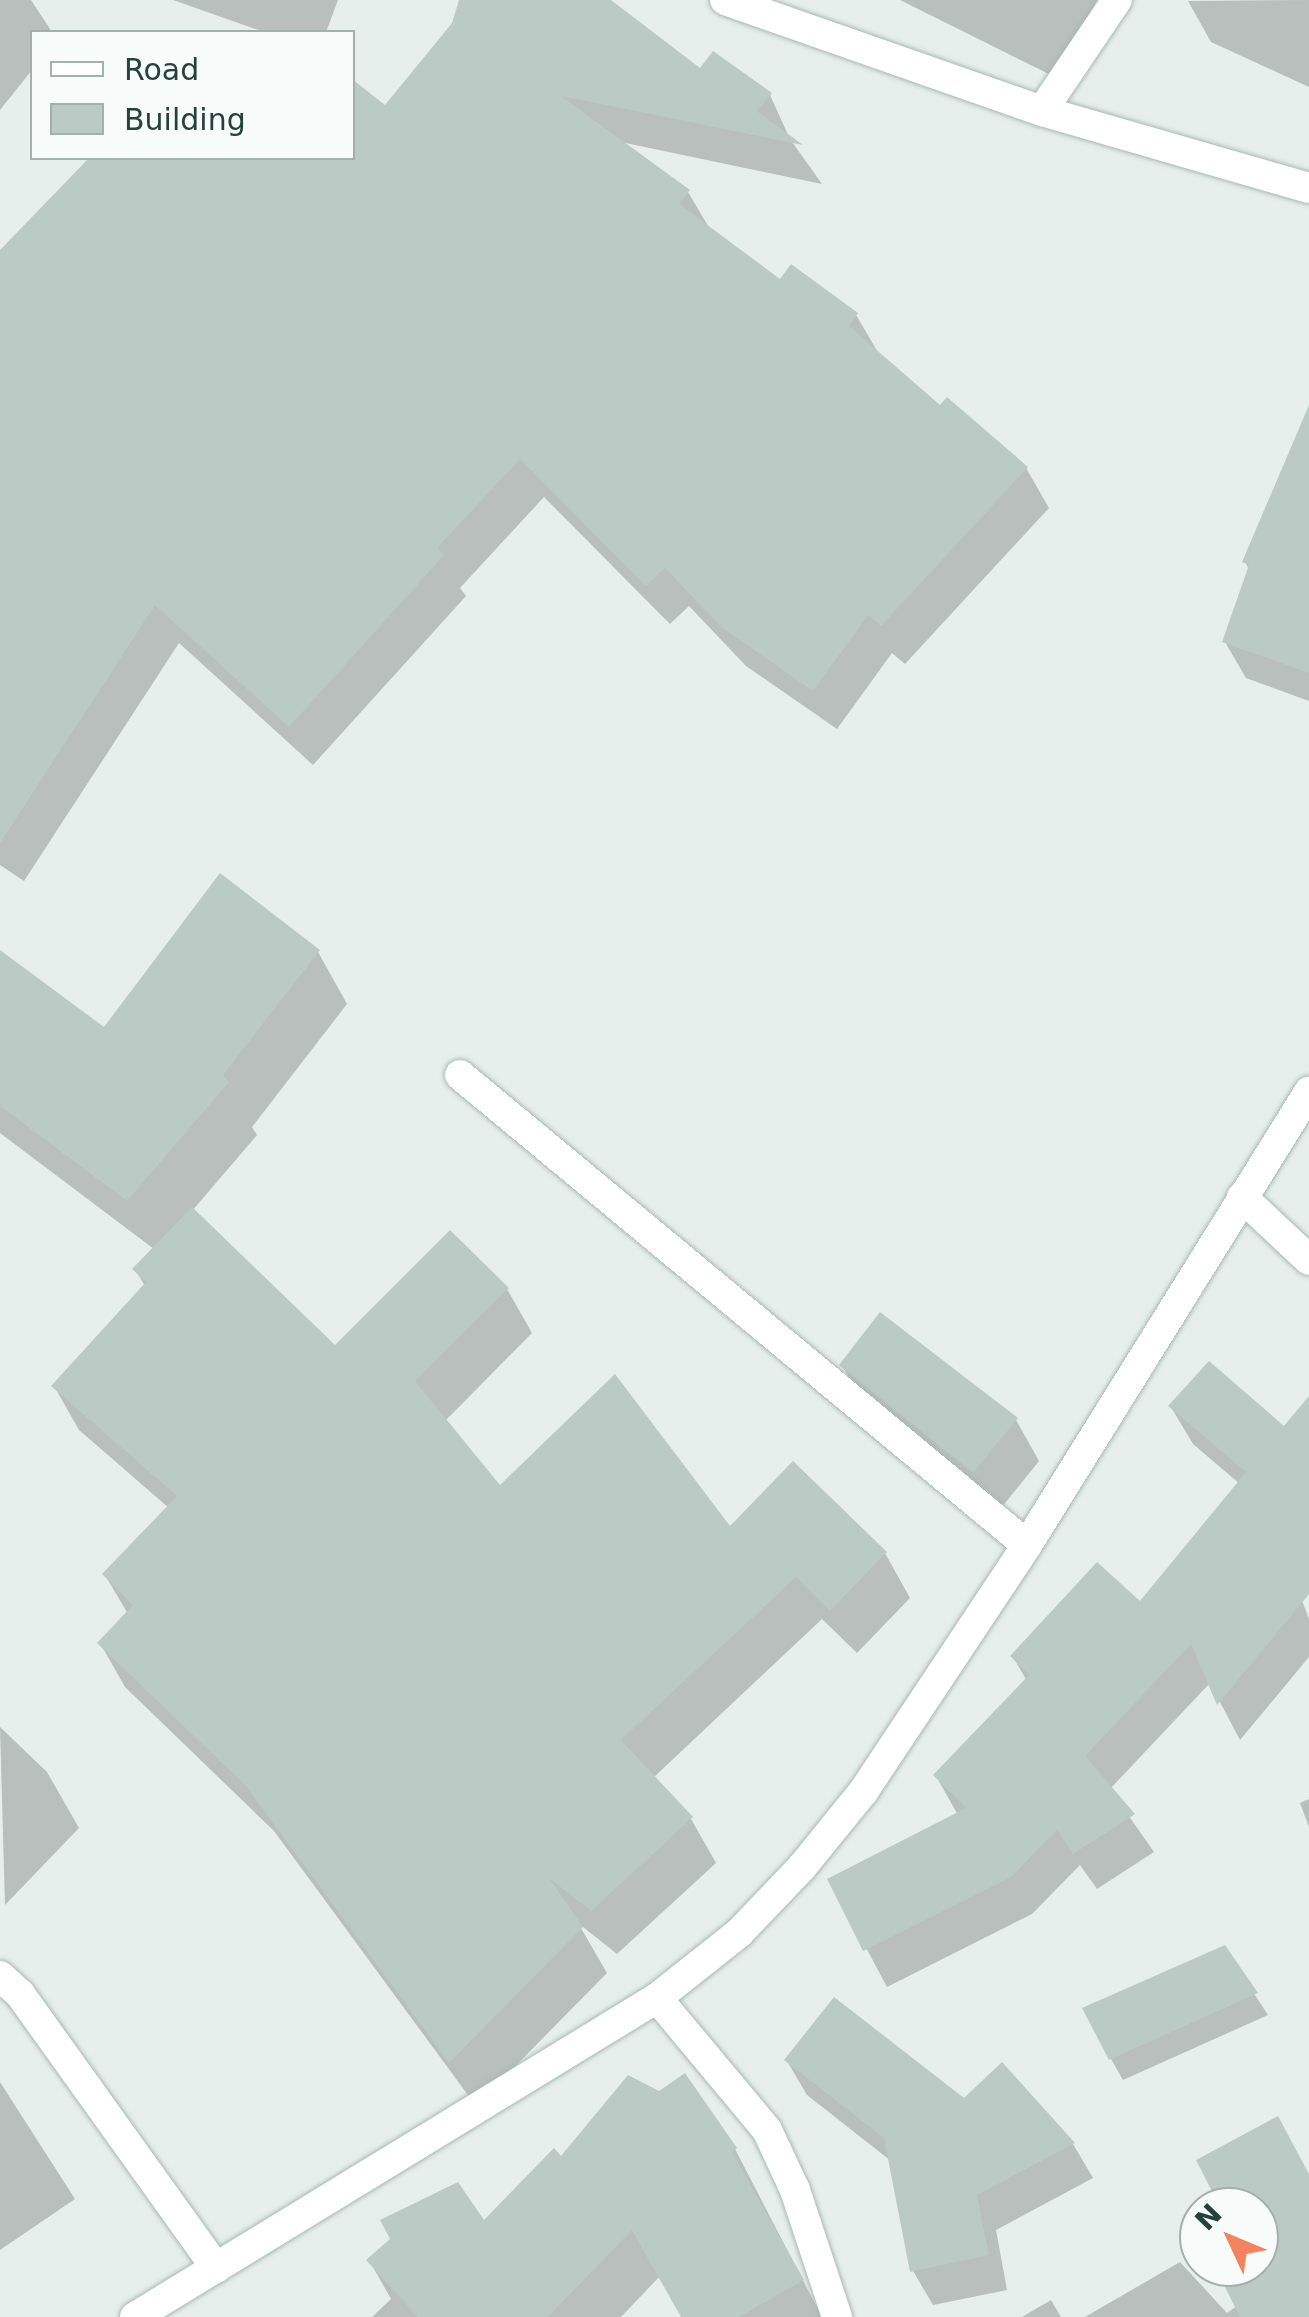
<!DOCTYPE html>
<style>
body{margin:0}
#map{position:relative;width:1309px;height:2317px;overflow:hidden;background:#e6efeb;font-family:"DejaVu Sans",sans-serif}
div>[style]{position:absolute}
.shadow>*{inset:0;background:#0003}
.building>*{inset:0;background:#bbcac4}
.roads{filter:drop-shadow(0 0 2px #a8b8b2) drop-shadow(0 0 2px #a8b8b2)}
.minor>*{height:30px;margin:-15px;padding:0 15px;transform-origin:15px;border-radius:15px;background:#fff}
span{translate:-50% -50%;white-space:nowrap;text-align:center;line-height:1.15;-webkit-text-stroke:9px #f7fbf9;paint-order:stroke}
.legend{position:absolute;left:30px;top:30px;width:325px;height:130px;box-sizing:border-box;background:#f7fbf9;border:2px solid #a3b1ad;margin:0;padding:12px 18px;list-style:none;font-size:30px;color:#24423a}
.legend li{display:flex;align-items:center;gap:20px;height:50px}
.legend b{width:50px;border:2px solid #a3b1ad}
.north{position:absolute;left:1179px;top:2187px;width:100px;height:100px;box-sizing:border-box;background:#f7fbf9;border:2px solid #a3b1ad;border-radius:50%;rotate:314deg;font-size:28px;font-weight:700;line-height:40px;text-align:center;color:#24423a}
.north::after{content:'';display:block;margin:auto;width:35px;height:45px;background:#f4845f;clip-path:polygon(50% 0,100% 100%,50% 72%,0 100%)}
</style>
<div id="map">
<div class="shadow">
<i style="clip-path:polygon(0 0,31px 0,52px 32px,32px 32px,32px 70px,0 110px)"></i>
<i style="clip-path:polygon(173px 0,338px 0,326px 32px,264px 32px)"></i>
<i style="clip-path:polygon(462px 0,543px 0,701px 71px,770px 95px,790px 139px,822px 184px,621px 142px,688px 192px,711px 231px,780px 283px,856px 315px,879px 354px,940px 408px,1026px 468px,1049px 508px,905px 664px,892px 653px,837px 729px,746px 666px,689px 606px,670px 624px,544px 497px,460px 588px,466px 596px,313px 765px,179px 643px,24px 881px,0 865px,0 352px,36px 216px,92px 158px,167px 158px,202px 192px,230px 158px,352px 158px,454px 24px)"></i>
<i style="clip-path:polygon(900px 0,1097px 0,1063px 81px)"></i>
<i style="clip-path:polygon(1309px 0,1309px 87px,1211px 42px,1188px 1px)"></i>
<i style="clip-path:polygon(1309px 453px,1309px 701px,1246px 678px,1225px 642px,1250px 571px,1245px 562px)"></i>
<i style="clip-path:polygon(318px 952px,347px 1004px,252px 1127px,257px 1135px,192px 1211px,335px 1349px,507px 1289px,532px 1333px,445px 1421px,500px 1488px,885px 1553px,910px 1598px,857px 1653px,822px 1619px,653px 1778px,691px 1819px,716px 1863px,617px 1954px,578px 1923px,607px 1973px,476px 2106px,274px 1831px,125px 1687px,100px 1643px,128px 1614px,105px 1575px,169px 1508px,79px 1430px,54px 1386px,145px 1286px,135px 1269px,154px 1249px,0 1133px,0 953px,104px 1031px)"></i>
<i style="clip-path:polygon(842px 1365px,1016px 1420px,1039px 1461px,998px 1512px,865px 1406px)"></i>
<i style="clip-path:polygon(1309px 1401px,1309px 1572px,1294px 1579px,1309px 1619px,1309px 1657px,1240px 1740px,1210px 1683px,1110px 1789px,1154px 1852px,1097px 1889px,1080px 1865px,1032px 1914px,887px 1987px,830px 1880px,958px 1815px,936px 1776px,1027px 1681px,1013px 1657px,1140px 1605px,1240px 1484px,1193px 1444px,1171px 1407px,1286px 1431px)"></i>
<i style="clip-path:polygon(0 1727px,47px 1772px,79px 1828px,5px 1905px)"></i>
<i style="clip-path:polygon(1309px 1799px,1309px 1827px,1300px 1803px)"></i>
<i style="clip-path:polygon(1224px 1948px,1268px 2015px,1123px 2080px,1111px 2059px)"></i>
<i style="clip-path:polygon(787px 2061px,964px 2102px,1002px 2066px,1073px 2144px,1093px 2178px,996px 2230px,1007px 2290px,933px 2305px,913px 2271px,891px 2161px,807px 2095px)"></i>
<i style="clip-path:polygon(0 2082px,75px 2199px,0 2250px)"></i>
<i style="clip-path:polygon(735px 2149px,822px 2317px,684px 2317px,660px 2276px,621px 2317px,372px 2317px,391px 2299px,369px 2260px,484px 2224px,561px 2159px)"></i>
<i style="clip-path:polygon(1309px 2175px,1309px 2317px,1085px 2317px,1180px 2262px,1227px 2313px,1237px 2306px,1218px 2267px,1259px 2267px,1259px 2207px,1223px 2207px)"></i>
<i style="clip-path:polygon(1051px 2300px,1061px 2317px,1022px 2317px)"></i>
</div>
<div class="building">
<i style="clip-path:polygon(459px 0,611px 0,700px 68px,713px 51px,772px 93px,757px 111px,803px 145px,561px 96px,690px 190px,679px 204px,780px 279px,791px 264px,858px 313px,849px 326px,940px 405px,947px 397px,1028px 467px,881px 626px,868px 615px,813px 691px,721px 627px,665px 568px,646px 586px,520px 459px,437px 548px,444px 555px,289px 727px,155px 605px,0 843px,0 250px,89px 158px,352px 158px,352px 79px,385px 105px,452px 23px)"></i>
<i style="clip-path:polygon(1309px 405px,1309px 673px,1222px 642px,1249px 565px,1242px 562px)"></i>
<i style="clip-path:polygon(220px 873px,320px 950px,223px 1075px,229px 1082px,127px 1201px,0 1106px,0 950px,104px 1027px)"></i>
<i style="clip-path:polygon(192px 1207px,335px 1345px,450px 1230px,509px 1288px,415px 1381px,500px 1485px,615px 1374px,730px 1526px,793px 1461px,887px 1552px,830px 1611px,796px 1577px,621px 1740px,693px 1817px,591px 1911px,549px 1878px,583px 1927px,449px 2063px,246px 1786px,97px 1643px,133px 1605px,102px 1574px,177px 1496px,51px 1386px,146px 1282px,132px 1269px)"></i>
<i style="clip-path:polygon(880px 1312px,1018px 1418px,973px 1473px,839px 1365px)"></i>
<i style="clip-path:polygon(1209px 1361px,1284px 1426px,1309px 1396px,1309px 1594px,1217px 1705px,1191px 1644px,1085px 1756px,1135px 1814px,1073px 1854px,1057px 1830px,1011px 1877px,863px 1951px,827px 1879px,966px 1808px,933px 1775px,1029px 1675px,1010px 1656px,1097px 1562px,1140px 1601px,1246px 1472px,1168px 1406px)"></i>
<i style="clip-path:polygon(1225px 1945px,1258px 1993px,1109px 2060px,1082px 2008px)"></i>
<i style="clip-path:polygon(834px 1997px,964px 2098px,1002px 2062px,1075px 2143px,977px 2195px,989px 2255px,910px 2272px,884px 2138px,784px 2060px)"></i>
<i style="clip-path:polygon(685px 2073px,737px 2148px,732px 2152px,804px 2280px,739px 2317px,681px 2317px,632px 2230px,548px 2317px,418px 2317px,366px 2260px,390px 2239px,380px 2220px,458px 2182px,484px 2220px,554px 2148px,561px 2156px,628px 2075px,659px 2091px)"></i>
<i style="clip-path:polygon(1278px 2116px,1309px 2174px,1309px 2317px,1240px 2317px,1215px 2267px,1259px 2267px,1259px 2207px,1220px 2207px,1196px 2160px)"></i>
</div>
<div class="roads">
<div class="minor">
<i style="left:725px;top:0;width:336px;rotate:19.3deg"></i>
<i style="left:1042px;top:111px;width:278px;rotate:16.1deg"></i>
<i style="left:1042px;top:111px;width:134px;rotate:-56deg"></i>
<i style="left:460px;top:1075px;width:736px;rotate:39.66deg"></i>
<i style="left:1242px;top:1197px;width:92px;rotate:43.2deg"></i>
<i style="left:0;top:1976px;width:27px;rotate:42deg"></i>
<i style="left:20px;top:1994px;width:337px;rotate:54.4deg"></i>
<i style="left:657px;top:1998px;width:172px;rotate:50.2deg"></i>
<i style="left:767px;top:2130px;width:66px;rotate:65deg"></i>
<i style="left:795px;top:2190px;width:134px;rotate:71.7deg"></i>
<i style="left:135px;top:2317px;width:612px;rotate:-31.43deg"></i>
<i style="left:657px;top:1998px;width:105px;rotate:-38.4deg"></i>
<i style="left:739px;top:1933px;width:91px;rotate:-46.3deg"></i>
<i style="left:802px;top:1867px;width:97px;rotate:-50.9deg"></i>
<i style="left:863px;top:1792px;width:296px;rotate:-56.4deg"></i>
<i style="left:1027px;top:1545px;width:534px;rotate:-58.1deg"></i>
</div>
</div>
<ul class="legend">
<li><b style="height:12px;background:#fff"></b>Road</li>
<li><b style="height:28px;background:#bbcac4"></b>Building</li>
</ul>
<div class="north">N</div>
</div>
